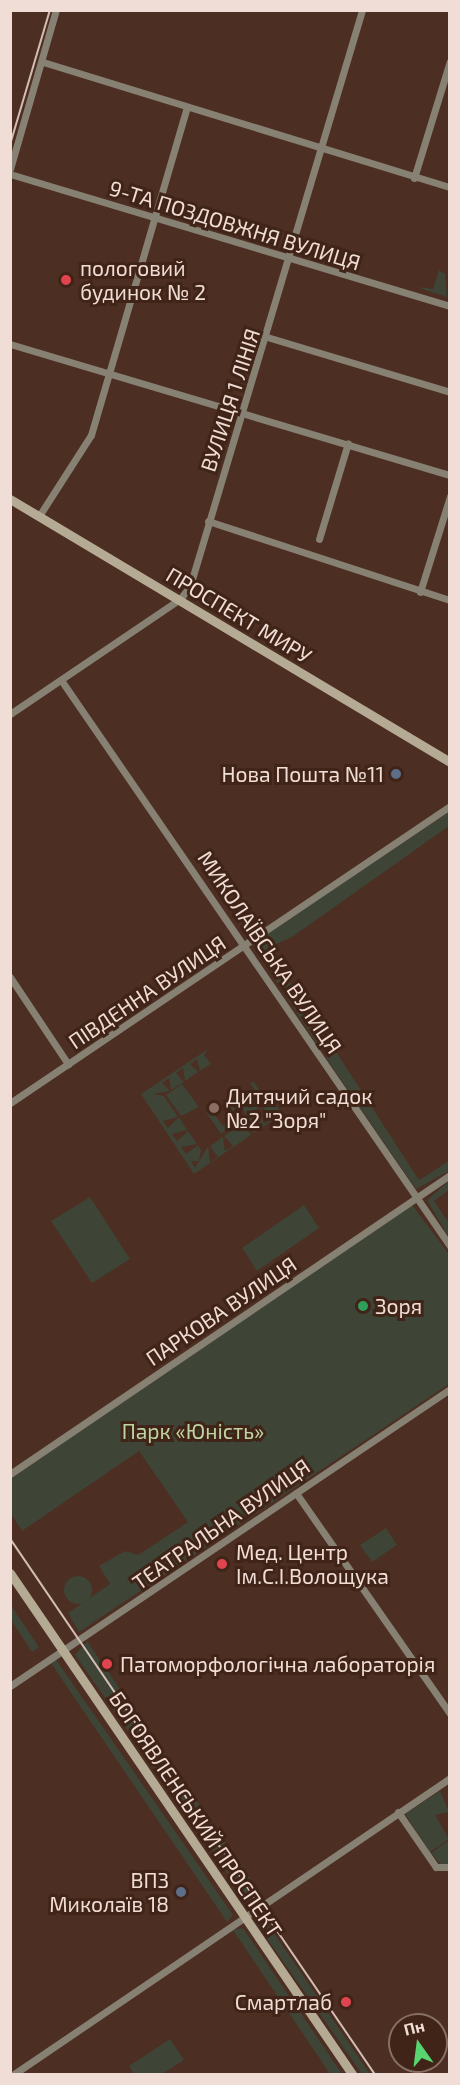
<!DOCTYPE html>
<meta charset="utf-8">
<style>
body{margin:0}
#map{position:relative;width:460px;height:2085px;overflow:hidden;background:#4c2e22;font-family:"Exo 2",sans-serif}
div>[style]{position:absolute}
.green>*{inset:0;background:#3e4436}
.round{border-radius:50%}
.minor>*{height:7px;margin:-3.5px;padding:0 3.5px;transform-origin:3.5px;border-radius:3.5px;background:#878173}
.secondary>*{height:9px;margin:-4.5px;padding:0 4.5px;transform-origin:4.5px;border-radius:4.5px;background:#b5aa94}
.tram>*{height:1.5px;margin:-0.75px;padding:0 0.75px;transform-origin:0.75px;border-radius:0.75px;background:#d2bdb4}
.dots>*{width:16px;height:16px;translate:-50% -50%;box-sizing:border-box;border:3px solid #412418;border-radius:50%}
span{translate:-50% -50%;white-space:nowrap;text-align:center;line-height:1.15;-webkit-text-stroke:6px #412418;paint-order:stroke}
.street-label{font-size:21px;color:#f0ddd5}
.poi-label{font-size:21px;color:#f0ddd5}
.left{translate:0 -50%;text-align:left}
.right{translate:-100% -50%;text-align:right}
.park-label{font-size:21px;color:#bed4a2}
.frame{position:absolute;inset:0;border:12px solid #f0ddd5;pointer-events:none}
.north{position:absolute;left:388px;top:2013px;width:60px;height:60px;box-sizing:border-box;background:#412418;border:2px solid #876e64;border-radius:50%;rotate:346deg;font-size:16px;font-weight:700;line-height:24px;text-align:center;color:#f0ddd5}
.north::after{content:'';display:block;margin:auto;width:21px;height:27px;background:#58d570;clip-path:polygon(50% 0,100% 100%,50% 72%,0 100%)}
</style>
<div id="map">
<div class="green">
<i style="clip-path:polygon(439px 270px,445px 274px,447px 297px,416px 287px,433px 289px)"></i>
<i style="clip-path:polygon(449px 812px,449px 826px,292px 937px,267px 948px,329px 1042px,318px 1046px,252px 943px)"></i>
<i style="clip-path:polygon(333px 1047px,419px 1180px,449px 1161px,449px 1171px,416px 1189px,326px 1058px)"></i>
<i style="clip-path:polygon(208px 1049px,204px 1055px,211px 1064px,200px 1071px,197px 1059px,190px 1064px,198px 1072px,185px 1081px,183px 1068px,176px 1073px,184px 1082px,171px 1090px,169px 1078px,162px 1083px,170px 1091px,153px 1094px,164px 1096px,178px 1117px,163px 1121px,168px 1128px,179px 1117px,187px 1130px,172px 1134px,177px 1141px,188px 1131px,197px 1144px,181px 1147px,186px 1154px,198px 1145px,201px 1150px,199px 1161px,191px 1161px,195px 1168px,208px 1146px,210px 1162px,218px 1157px,210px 1146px,223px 1137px,225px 1151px,233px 1146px,224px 1136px,243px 1123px,251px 1135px,194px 1174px,141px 1094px)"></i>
<i style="clip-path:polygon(254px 1082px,267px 1102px,247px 1116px,234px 1095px,238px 1092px,249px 1108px,261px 1100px,250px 1083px)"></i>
<i style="clip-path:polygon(182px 1084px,199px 1107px,181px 1116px,166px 1095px)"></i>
<i style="clip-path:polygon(228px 1099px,242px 1119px,221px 1134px,206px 1112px,210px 1109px,223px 1126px,235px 1118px)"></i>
<i style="clip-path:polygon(274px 1102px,282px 1114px,254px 1133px,245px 1121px,260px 1111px,264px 1124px,274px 1118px,263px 1109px)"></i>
<i style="clip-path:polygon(449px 1181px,449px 1190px,434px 1201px,449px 1223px,449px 1238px,427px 1200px)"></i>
<i style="clip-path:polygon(90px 1197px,130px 1259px,92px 1283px,51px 1221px)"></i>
<i style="clip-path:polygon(304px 1205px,319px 1228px,257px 1271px,242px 1248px)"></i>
<i style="clip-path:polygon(412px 1205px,449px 1254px,449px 1384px,79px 1632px,68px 1613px,110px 1584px,99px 1566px,125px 1551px,138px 1555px,188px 1522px,139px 1451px,22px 1531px,11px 1514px,10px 1479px)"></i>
<i style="clip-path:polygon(386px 1528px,397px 1545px,372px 1562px,360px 1545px)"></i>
<i class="round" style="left:64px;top:1576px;width:28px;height:28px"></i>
<i style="clip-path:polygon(10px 1604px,39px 1647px,32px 1652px,11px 1620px)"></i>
<i style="clip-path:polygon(87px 1641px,265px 1900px,252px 1908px,75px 1655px)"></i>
<i style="clip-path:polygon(55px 1658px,233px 1915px,227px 1922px,50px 1662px)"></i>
<i style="clip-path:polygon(440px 1791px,449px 1812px,435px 1815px,449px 1839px,430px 1852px,405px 1814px)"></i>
<i style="clip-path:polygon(449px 1840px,449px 1862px,443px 1867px,431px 1853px)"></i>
<i style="clip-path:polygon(259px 1911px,370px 2074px,362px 2074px,254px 1920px)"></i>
<i style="clip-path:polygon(243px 1928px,342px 2074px,330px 2074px,233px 1930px)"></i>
<i style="clip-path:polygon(170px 2039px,184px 2060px,162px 2074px,134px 2074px,129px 2066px)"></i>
</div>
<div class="minor">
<i style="left:43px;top:62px;width:426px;rotate:17.1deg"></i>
<i style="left:10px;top:169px;width:166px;rotate:-73.9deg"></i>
<i style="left:10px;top:174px;width:459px;rotate:16.7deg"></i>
<i style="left:414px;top:178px;width:122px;rotate:-72.9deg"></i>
<i style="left:267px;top:337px;width:191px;rotate:16.7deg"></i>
<i style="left:10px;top:344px;width:459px;rotate:16.6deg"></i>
<i style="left:39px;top:516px;width:96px;rotate:-57.3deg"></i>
<i style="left:91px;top:435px;width:342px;rotate:-73.7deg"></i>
<i style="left:208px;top:521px;width:255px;rotate:18.1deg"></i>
<i style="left:319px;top:539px;width:100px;rotate:-73.2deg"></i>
<i style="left:420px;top:592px;width:101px;rotate:-72.6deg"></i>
<i style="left:61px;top:680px;width:687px;rotate:55.5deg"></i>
<i style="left:10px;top:714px;width:205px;rotate:-34.1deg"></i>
<i style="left:180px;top:599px;width:16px;rotate:-52deg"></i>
<i style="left:190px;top:586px;width:601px;rotate:-73.37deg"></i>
<i style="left:10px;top:977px;width:105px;rotate:56.3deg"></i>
<i style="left:10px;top:1103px;width:531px;rotate:-34.02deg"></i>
<i style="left:10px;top:1474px;width:532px;rotate:-34.2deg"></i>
<i style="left:296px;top:1493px;width:269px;rotate:55.1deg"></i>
<i style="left:10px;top:1686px;width:531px;rotate:-34.02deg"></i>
<i style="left:398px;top:1812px;width:67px;rotate:55.4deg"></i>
<i style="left:436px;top:1867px;width:14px"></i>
<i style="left:14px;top:2074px;width:527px;rotate:-34.17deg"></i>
</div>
<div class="secondary">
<i style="left:10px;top:499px;width:513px;rotate:30.87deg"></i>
<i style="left:10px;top:1573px;width:607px;rotate:55.68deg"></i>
</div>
<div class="tram">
<i style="left:10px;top:145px;width:141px;rotate:-73.5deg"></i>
<i style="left:10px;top:1538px;width:648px;rotate:55.75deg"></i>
</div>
<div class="dots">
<i style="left:66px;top:280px;background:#e0444e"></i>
<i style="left:396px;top:774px;background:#5c6f8a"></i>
<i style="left:214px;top:1108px;background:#8d6e63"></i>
<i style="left:363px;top:1306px;background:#2e9e5b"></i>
<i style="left:222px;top:1564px;background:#e0444e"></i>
<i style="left:107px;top:1664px;background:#e0444e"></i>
<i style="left:181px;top:1892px;background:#5c6f8a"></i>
<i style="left:346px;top:2002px;background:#e0444e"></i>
</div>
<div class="street-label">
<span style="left:235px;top:225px;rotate:17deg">9-ТА ПОЗДОВЖНЯ ВУЛИЦЯ</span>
<span style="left:230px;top:400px;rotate:-72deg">ВУЛИЦЯ 1 ЛІНІЯ</span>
<span style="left:239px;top:615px;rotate:31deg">ПРОСПЕКТ МИРУ</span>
<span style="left:270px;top:952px;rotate:56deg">МИКОЛАЇВСЬКА ВУЛИЦЯ</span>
<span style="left:147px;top:992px;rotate:-34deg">ПІВДЕННА ВУЛИЦЯ</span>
<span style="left:221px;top:1311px;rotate:-34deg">ПАРКОВА ВУЛИЦЯ</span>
<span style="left:221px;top:1524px;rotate:-35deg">ТЕАТРАЛЬНА ВУЛИЦЯ</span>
<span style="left:196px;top:1814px;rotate:56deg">БОГОЯВЛЕНСЬКИЙ ПРОСПЕКТ</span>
</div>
<div class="poi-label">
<span class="left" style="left:80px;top:280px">пологовий<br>будинок № 2</span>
<span class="right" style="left:384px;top:774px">Нова Пошта №11</span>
<span class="left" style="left:226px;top:1108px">Дитячий садок<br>№2 "Зоря"</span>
<span class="left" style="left:375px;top:1306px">Зоря</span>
<span class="left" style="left:236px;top:1564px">Мед. Центр<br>Ім.С.І.Волощука</span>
<span class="left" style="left:120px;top:1664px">Патоморфологічна лабораторія</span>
<span class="right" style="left:169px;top:1892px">ВПЗ<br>Миколаїв 18</span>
<span class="right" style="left:332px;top:2002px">Смартлаб</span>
</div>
<div class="park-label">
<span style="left:193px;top:1431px">Парк «Юність»</span>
</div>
<div class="frame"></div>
<div class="north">Пн</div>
</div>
